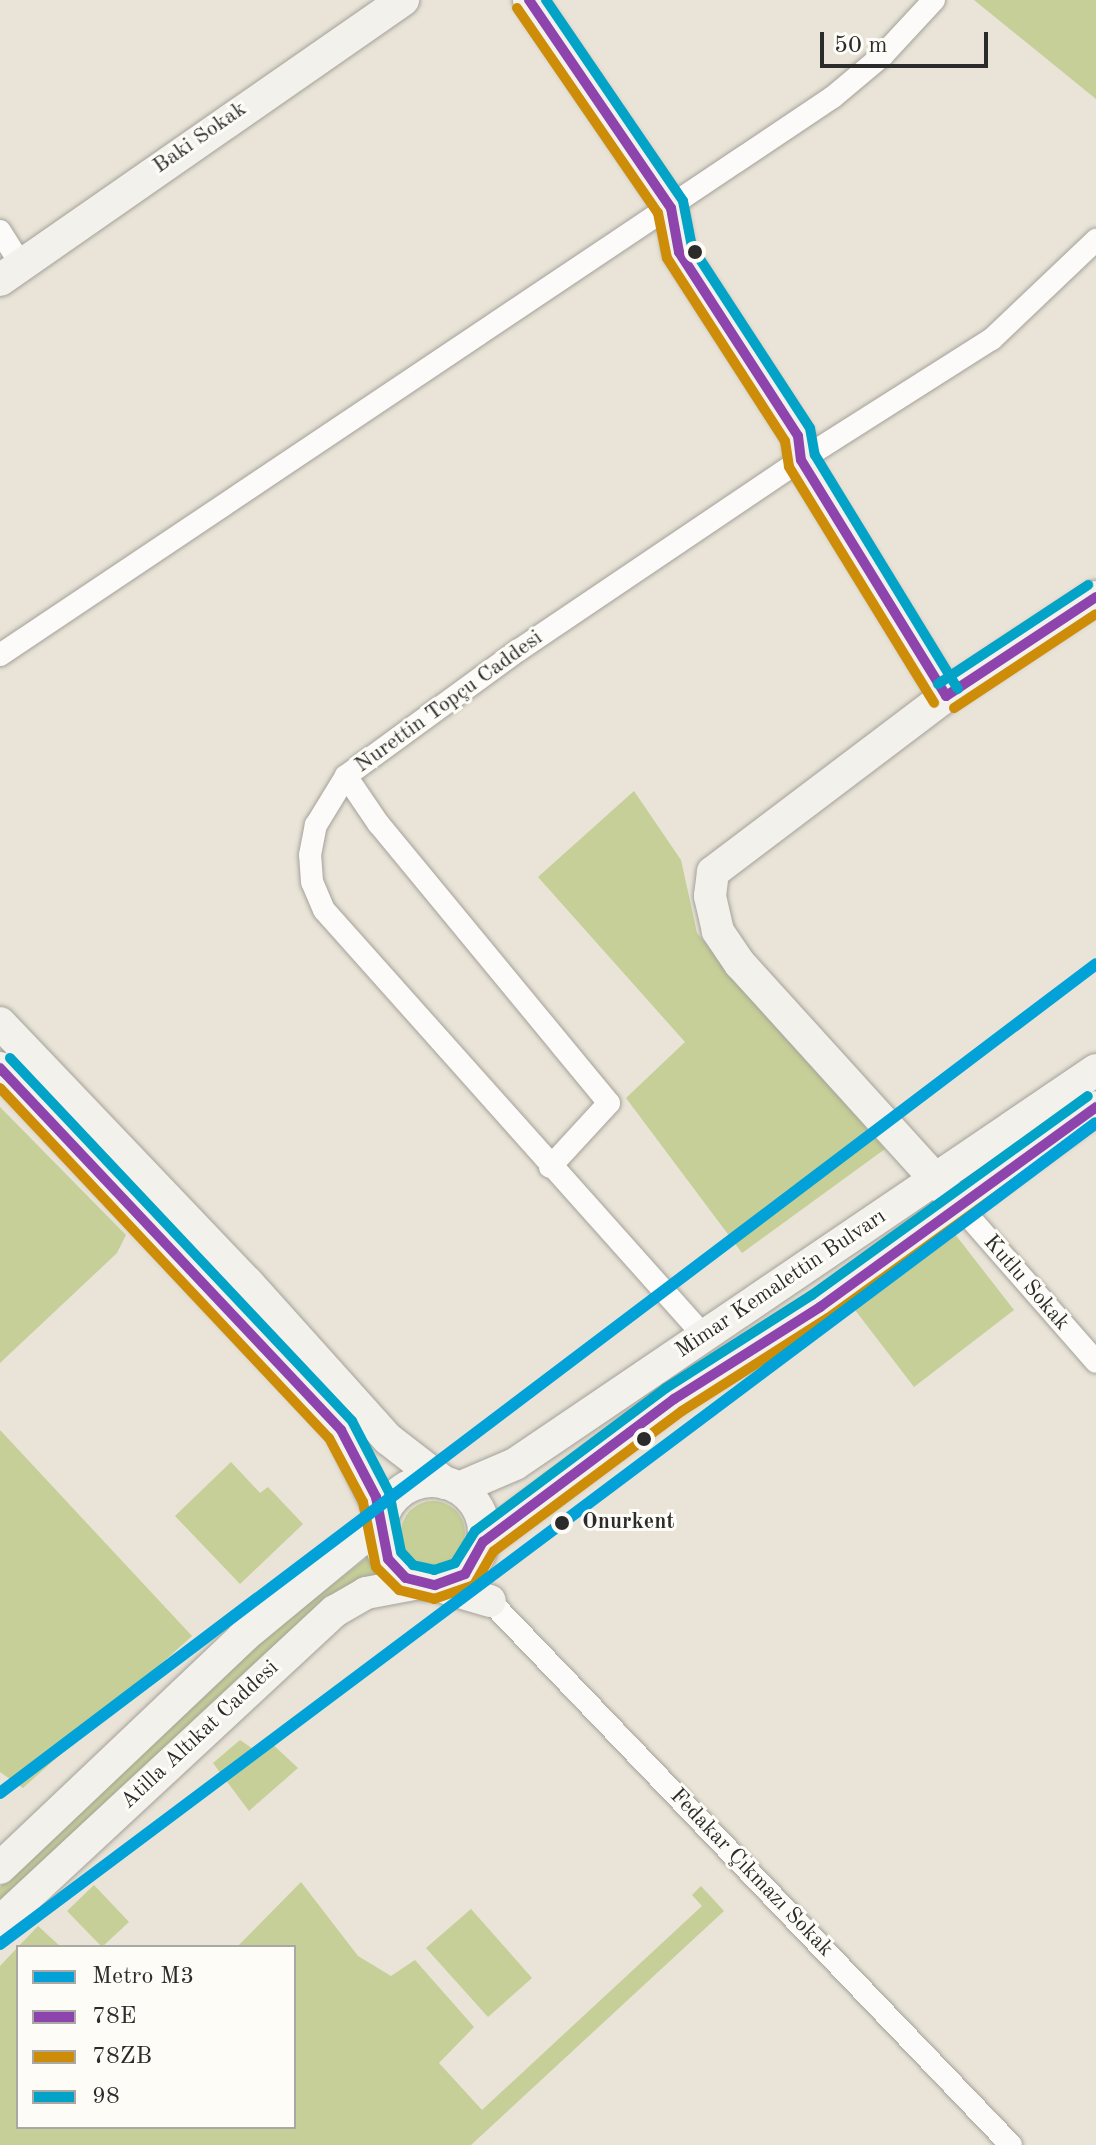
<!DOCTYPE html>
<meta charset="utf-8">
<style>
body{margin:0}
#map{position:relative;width:1096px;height:2145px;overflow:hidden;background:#e9e4d7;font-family:"Old Standard TT",serif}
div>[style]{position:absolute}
.green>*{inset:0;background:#c5cf97}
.round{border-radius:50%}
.roads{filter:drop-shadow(0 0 2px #a4a19a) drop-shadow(0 0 2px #a4a19a)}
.street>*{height:22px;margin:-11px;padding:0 11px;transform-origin:11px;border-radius:11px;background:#fcfbf9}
.secondary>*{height:32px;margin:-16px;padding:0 16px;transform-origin:16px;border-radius:16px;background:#f3f1eb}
.secondary>.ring{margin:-16px;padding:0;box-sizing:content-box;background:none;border:32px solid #f3f1eb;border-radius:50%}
.bus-1>*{height:10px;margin:-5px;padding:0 5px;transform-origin:5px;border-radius:5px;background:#8e44ad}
.bus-2>*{height:10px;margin:-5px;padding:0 5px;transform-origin:5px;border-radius:5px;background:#ce8d09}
.bus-3>*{height:10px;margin:-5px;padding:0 5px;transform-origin:5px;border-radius:5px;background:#02a3c6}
.metro-1>*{height:12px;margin:-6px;padding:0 6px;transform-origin:6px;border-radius:6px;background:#02a2d8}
.dots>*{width:22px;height:22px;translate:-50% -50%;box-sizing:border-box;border:4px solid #fdfcf7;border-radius:50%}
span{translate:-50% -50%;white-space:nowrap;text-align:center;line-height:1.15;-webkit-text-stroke:6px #fdfcf7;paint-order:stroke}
.street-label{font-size:22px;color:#2b2b2b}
.stop-label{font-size:22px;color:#2b2b2b;font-weight:700}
.left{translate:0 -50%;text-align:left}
.legend{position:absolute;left:16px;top:1945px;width:280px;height:184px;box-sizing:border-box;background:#fdfcf7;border:2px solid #a9a8a5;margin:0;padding:10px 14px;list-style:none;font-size:24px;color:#2b2b2b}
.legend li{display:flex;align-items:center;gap:16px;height:40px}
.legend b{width:40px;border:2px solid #a9a8a5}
.scale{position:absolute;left:820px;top:32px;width:168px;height:36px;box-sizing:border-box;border:4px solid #2b2b2b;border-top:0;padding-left:10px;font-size:24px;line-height:28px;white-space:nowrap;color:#2b2b2b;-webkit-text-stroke:6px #fdfcf7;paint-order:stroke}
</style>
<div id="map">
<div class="green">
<i style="clip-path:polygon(974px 0,1096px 0,1096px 99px)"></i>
<i style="clip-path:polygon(634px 791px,681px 860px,697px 933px,885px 1149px,742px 1253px,626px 1098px,685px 1042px,538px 877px)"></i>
<i style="clip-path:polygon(0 1107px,126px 1235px,117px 1253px,0 1363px)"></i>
<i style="clip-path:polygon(951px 1229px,1014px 1310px,914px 1387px,852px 1306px)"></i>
<i style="clip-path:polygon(0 1430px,192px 1636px,23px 1788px,0 1772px)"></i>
<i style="clip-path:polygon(231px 1462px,260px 1493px,268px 1487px,303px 1524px,240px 1584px,175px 1516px)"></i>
<i class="round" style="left:401px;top:1501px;width:64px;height:64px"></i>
<i style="clip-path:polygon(369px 1556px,381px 1578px,0 1910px,0 1887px,263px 1639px)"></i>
<i style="clip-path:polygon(240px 1740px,256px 1751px,269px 1741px,298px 1768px,249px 1811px,213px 1763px)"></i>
<i style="clip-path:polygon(301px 1882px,358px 1956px,391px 1976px,415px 1960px,474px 2027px,439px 2063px,482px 2110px,702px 1906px,692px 1895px,701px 1886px,724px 1911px,471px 2145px,0 2145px,0 1966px,18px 1947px,18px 2127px,294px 2127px,294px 1947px,237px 1947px)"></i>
<i style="clip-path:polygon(94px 1885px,129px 1922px,102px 1947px,67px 1911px)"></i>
<i style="clip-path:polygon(471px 1909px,532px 1978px,488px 2017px,426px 1948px)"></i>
<i style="clip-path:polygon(38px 1926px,61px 1947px,18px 1947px)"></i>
</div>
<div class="roads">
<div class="street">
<i style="left:0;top:231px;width:40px;rotate:58deg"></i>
<i style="left:0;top:655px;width:1003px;rotate:-33.82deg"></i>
<i style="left:833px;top:97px;width:65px;rotate:-40deg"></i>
<i style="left:883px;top:55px;width:75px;rotate:-47.2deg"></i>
<i style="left:346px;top:776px;width:57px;rotate:55.8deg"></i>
<i style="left:378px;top:823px;width:363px;rotate:50.5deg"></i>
<i style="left:609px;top:1103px;width:87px;rotate:132.7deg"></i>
<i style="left:957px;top:1203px;width:211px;rotate:48.8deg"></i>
<i style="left:705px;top:1337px;width:572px;rotate:-131.74deg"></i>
<i style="left:324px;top:910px;width:30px;rotate:-113deg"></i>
<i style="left:312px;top:882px;width:27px;rotate:-94deg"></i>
<i style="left:310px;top:855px;width:31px;rotate:-79deg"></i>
<i style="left:316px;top:825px;width:57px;rotate:-58.5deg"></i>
<i style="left:346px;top:776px;width:214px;rotate:-36.1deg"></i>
<i style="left:519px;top:650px;width:340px;rotate:-34deg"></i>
<i style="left:801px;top:460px;width:226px;rotate:-32.4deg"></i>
<i style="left:992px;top:339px;width:144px;rotate:-43.6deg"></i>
<i style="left:490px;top:1601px;width:753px;rotate:46.24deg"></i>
</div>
<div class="secondary">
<i style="left:529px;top:0;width:252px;rotate:55.7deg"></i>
<i style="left:671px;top:208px;width:45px;rotate:79.7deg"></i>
<i style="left:679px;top:252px;width:219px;rotate:57.1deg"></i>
<i style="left:798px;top:436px;width:24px;rotate:83deg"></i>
<i style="left:801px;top:460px;width:277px;rotate:58.4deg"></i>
<i style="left:0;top:280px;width:491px;rotate:-34.8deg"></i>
<i style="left:0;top:1023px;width:358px;rotate:46.4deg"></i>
<i style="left:247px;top:1282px;width:211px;rotate:48.1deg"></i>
<i style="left:388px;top:1439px;width:72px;rotate:37.7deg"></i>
<i style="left:0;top:1068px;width:497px;rotate:46.7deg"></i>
<i style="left:341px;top:1430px;width:96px;rotate:64deg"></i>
<i style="left:957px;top:1203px;width:323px;rotate:-132.2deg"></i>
<i style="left:740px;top:964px;width:40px;rotate:-124deg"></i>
<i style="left:718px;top:931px;width:36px;rotate:-103deg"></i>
<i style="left:710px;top:896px;width:24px;rotate:-83deg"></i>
<i style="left:713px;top:872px;width:292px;rotate:-37.1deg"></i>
<i style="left:946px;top:696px;width:180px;rotate:-33.4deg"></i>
<i class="ring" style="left:380px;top:1481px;width:72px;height:72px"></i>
<i style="left:459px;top:1488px;width:61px;rotate:-23.2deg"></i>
<i style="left:515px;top:1464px;width:702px;rotate:-34.14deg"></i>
<i style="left:483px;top:1542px;width:239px;rotate:-36.8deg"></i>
<i style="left:674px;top:1399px;width:173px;rotate:-32.2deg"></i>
<i style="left:820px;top:1307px;width:341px;rotate:-35.9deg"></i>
<i style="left:435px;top:1585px;width:57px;rotate:16.2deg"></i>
<i style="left:0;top:1868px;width:335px;rotate:-43.5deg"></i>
<i style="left:243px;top:1637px;width:180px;rotate:-39.6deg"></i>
<i style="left:0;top:1922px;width:457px;rotate:-42.9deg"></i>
<i style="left:335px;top:1611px;width:36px;rotate:-30deg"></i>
<i style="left:366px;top:1593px;width:54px;rotate:-10.7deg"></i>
</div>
</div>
<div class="bus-1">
<i style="left:529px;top:0;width:252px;rotate:55.7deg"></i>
<i style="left:671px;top:208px;width:45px;rotate:79.7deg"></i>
<i style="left:679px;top:252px;width:219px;rotate:57.1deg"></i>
<i style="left:798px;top:436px;width:24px;rotate:83deg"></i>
<i style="left:801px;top:460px;width:277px;rotate:58.4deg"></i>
<i style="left:946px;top:696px;width:180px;rotate:-33.4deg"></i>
<i style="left:0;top:1068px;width:497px;rotate:46.7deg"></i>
<i style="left:341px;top:1430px;width:76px;rotate:62.4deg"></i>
<i style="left:376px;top:1497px;width:63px;rotate:79deg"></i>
<i style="left:388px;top:1559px;width:26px;rotate:47deg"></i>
<i style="left:406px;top:1578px;width:30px;rotate:14deg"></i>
<i style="left:435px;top:1585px;width:32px;rotate:-20deg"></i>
<i style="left:465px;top:1574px;width:37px;rotate:-61deg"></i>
<i style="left:483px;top:1542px;width:239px;rotate:-36.8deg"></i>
<i style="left:674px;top:1399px;width:173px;rotate:-32.2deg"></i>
<i style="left:820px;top:1307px;width:341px;rotate:-35.9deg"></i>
</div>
<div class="bus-2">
<i style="left:517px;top:8px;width:249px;rotate:55.5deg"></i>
<i style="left:658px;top:213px;width:46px;rotate:78.7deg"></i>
<i style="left:667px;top:258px;width:218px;rotate:57.2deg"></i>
<i style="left:785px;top:441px;width:26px;rotate:81deg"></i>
<i style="left:789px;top:467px;width:277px;rotate:58.4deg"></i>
<i style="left:954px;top:708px;width:170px;rotate:-33.5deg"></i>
<i style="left:0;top:1088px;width:480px;rotate:46.8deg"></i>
<i style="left:329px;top:1438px;width:72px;rotate:62deg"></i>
<i style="left:363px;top:1502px;width:66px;rotate:78.7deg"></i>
<i style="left:376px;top:1567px;width:33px;rotate:45deg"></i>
<i style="left:399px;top:1590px;width:36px;rotate:14deg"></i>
<i style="left:434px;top:1599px;width:42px;rotate:-19.3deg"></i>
<i style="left:474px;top:1585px;width:39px;rotate:-60deg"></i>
<i style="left:494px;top:1551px;width:234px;rotate:-36.7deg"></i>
<i style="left:682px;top:1411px;width:173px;rotate:-32.5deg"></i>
<i style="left:828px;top:1318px;width:331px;rotate:-35.9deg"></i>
</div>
<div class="bus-3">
<i style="left:546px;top:0;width:243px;rotate:55.7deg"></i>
<i style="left:683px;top:201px;width:47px;rotate:78.9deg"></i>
<i style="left:692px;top:247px;width:216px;rotate:56.9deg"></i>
<i style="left:810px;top:428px;width:27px;rotate:80deg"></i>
<i style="left:815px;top:455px;width:274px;rotate:58.6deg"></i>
<i style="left:938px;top:684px;width:180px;rotate:-33.4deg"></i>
<i style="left:10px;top:1058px;width:499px;rotate:46.7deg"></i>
<i style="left:352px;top:1421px;width:80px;rotate:62.5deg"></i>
<i style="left:389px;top:1492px;width:61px;rotate:78.7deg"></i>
<i style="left:401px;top:1552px;width:18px;rotate:47deg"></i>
<i style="left:413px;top:1565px;width:22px;rotate:13deg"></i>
<i style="left:434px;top:1570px;width:22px;rotate:-18deg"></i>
<i style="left:455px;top:1563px;width:38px;rotate:-58deg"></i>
<i style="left:475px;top:1531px;width:239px;rotate:-36.8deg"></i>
<i style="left:666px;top:1388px;width:173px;rotate:-32.5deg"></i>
<i style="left:812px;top:1295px;width:340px;rotate:-35.8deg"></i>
</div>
<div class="metro-1">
<i style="left:0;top:1793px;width:1374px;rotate:-37.1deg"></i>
<i style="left:0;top:1944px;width:1369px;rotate:-36.84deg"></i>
</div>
<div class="dots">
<i style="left:695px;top:252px;background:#2b2b2b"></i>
<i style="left:644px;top:1439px;background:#2b2b2b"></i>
<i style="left:562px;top:1523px;background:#2b2b2b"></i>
</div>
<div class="street-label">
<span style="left:200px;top:138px;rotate:-35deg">Baki Sokak</span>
<span style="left:449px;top:702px;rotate:-36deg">Nurettin Topçu Caddesi</span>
<span style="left:1026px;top:1283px;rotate:49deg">Kutlu Sokak</span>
<span style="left:781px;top:1284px;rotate:-34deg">Mimar Kemalettin Bulvarı</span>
<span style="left:200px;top:1735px;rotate:-43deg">Atilla Altıkat Caddesi</span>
<span style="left:751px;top:1873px;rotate:46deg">Fedakar Çıkmazı Sokak</span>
</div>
<div class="stop-label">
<span class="left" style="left:582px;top:1523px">Onurkent</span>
</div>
<ul class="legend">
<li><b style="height:10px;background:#02a2d8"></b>Metro M3</li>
<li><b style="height:10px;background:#8e44ad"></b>78E</li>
<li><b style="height:10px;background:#ce8d09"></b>78ZB</li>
<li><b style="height:10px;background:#02a3c6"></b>98</li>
</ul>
<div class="scale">50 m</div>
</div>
